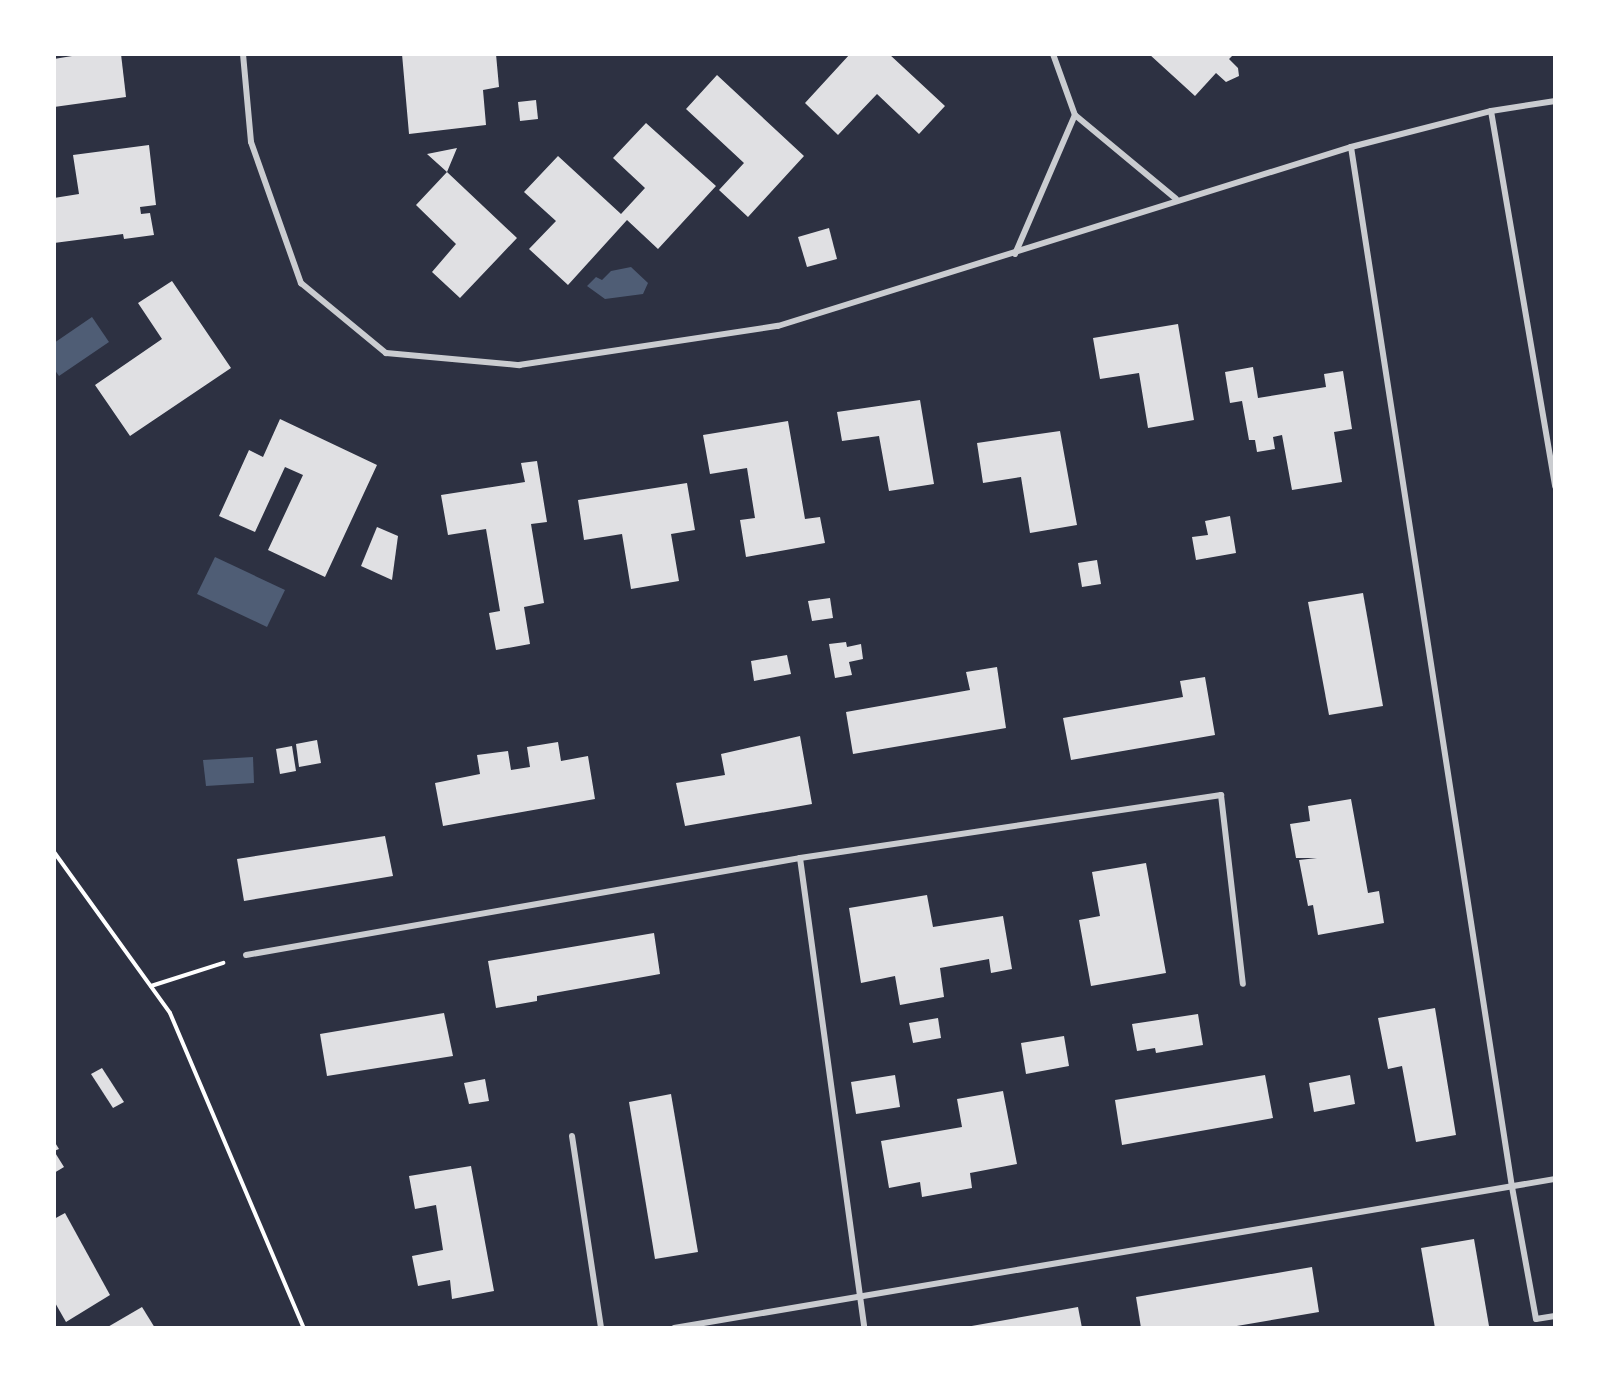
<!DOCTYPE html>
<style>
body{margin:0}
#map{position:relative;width:1609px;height:1382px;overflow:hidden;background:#2d3142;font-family:"Varela Round",sans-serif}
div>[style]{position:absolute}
.water>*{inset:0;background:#4f5d75}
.building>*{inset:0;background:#e0e0e3}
.path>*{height:4px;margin:-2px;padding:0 2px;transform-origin:2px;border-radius:2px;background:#fff}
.minor>*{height:6px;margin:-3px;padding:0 3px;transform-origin:3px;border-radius:3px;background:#caccd0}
span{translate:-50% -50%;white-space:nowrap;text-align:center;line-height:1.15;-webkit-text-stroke:4.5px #fff;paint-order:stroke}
.frame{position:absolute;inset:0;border:56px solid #fff;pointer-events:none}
</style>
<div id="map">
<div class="water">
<i style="clip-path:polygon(631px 267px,648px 283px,643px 294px,605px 299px,587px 286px,596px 277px,602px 280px,611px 271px)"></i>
<i style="clip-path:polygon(92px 317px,109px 342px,59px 376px,54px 369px,54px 343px)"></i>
<i style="clip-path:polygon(215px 557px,285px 590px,267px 627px,197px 594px)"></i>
<i style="clip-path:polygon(253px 757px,254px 783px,206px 786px,203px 760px)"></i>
</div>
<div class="building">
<i style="clip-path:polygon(84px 54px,121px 54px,126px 97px,54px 107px,54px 59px)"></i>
<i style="clip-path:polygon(402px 54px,496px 54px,499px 87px,483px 90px,486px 125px,409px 134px)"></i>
<i style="clip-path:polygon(850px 54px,889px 54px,945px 106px,919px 134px,877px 94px,838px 135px,805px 103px)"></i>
<i style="clip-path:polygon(1149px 54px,1234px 54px,1229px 59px,1238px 68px,1239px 76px,1226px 82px,1216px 73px,1195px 96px)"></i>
<i style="clip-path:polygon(717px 75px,804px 156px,748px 217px,719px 190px,744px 163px,686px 109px)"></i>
<i style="clip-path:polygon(536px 100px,538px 119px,520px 121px,518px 102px)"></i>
<i style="clip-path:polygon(646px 123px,716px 186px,658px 249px,627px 220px,568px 285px,529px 249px,556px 221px,524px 192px,558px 156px,621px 214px,645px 188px,613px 158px)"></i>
<i style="clip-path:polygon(149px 145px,156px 205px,140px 207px,141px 214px,150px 213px,154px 235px,124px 239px,123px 234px,54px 243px,54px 198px,79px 194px,73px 155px)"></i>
<i style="clip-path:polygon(457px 148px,447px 172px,517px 238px,460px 298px,432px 272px,456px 244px,416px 205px,447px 172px,427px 154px)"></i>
<i style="clip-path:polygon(829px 228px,837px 259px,807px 267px,798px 237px)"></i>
<i style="clip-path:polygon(172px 281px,231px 368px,130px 436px,95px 385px,162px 339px,138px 303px)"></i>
<i style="clip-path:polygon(1178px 324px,1194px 420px,1148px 428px,1139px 373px,1100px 379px,1093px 338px)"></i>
<i style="clip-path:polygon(1253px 367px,1258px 398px,1326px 387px,1324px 374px,1343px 371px,1352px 429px,1334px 432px,1342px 482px,1292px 490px,1282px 435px,1273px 437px,1275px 449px,1257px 452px,1255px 440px,1249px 440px,1242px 401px,1230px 403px,1225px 372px)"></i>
<i style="clip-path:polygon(920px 400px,934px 484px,889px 491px,879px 436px,842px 441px,837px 412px)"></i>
<i style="clip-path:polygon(280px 419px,377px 465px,325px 577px,268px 550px,303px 475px,285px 467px,255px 532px,219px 516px,249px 450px,263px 457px)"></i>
<i style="clip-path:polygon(788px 421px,805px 519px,820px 517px,825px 543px,746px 557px,740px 520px,755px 518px,747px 468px,710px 474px,703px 435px)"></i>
<i style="clip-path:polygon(1060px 431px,1077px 525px,1030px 533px,1021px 477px,983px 483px,977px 443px)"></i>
<i style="clip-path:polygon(537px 461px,547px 522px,531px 524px,544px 603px,524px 607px,530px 644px,496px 650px,489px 613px,500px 611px,486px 529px,448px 535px,441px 495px,525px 482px,521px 463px)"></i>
<i style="clip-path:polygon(687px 483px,695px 530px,671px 534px,679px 581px,631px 589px,622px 534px,584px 540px,578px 500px)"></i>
<i style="clip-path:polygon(1230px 516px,1236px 553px,1196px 560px,1192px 537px,1208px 535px,1205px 521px)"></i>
<i style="clip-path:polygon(377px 527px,398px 536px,392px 580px,361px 566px)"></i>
<i style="clip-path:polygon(1097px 560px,1101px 584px,1082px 587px,1078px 563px)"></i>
<i style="clip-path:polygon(1363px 593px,1383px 706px,1329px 715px,1308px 602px)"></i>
<i style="clip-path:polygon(830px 598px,833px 618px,812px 621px,808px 601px)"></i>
<i style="clip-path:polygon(846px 642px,847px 647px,861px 644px,863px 659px,849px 662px,852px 675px,835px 678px,829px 644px)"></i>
<i style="clip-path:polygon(787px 655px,791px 674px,754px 681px,751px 661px)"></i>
<i style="clip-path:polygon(997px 667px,1006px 728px,853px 754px,846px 712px,970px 690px,966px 672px)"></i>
<i style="clip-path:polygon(1205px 677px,1215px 735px,1071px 760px,1063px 718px,1183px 697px,1180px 681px)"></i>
<i style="clip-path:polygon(800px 736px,812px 804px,685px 826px,676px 783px,725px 775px,721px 754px)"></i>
<i style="clip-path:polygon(317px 740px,321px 763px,299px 767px,296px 744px)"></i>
<i style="clip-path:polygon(558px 742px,561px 761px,588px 756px,595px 799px,443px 826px,435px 783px,480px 774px,477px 755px,508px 751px,511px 770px,530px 767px,527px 747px)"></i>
<i style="clip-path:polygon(292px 746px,296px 771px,280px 774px,276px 749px)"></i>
<i style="clip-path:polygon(1351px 799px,1368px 893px,1379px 891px,1384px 923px,1318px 935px,1313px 905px,1308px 906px,1299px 860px,1317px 858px,1296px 858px,1290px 824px,1310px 821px,1308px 806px)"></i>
<i style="clip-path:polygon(385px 836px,393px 876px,244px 901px,237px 859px)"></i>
<i style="clip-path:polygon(1146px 863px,1166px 973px,1091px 986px,1079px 920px,1100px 916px,1092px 872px)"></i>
<i style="clip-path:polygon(927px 895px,933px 927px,1003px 916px,1012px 969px,991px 973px,989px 959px,940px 968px,944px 997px,900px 1005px,895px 976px,861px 983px,849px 908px)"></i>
<i style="clip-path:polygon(654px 933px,660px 974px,537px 996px,537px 1001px,496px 1008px,488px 961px)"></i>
<i style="clip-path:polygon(1435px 1008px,1456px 1135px,1416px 1142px,1402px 1066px,1388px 1069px,1378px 1018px)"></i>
<i style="clip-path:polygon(444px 1013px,453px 1056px,327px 1076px,320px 1034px)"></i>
<i style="clip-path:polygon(1198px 1014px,1203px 1045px,1156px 1053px,1155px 1048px,1137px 1051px,1132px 1024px)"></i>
<i style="clip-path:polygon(938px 1018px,941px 1038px,913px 1043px,909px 1023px)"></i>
<i style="clip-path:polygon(1064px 1036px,1069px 1066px,1026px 1074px,1021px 1043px)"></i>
<i style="clip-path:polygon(102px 1068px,124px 1102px,113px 1108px,91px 1074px)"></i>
<i style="clip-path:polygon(895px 1075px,900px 1107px,856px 1114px,851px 1082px)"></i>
<i style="clip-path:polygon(1265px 1075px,1273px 1118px,1122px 1145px,1115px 1100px)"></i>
<i style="clip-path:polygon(1350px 1075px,1355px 1104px,1314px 1112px,1309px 1083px)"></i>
<i style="clip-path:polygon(485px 1079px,489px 1101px,469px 1104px,464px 1083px)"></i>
<i style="clip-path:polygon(1003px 1091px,1017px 1164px,970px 1173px,972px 1188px,922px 1197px,920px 1182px,889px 1188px,881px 1141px,962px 1127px,957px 1099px)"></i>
<i style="clip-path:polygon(671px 1094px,698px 1252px,655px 1259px,629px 1102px)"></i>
<i style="clip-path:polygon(54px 1141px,59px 1149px,54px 1151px,64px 1167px,54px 1173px)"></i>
<i style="clip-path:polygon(471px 1166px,494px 1291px,452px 1299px,450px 1280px,418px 1286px,412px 1256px,443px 1250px,436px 1205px,415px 1209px,409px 1176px)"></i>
<i style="clip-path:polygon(65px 1213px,110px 1295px,66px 1322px,54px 1301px,54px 1219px)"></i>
<i style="clip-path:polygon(1474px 1239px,1489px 1326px,1435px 1328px,1421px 1248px)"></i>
<i style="clip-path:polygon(1312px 1267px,1319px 1312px,1225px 1328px,1141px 1328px,1136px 1297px)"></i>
<i style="clip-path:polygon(142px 1307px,155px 1328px,106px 1328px)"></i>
<i style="clip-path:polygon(1078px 1307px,1082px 1328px,967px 1328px,966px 1327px)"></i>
</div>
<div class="path">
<i style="left:54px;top:852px;width:198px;rotate:54.2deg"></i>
<i style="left:170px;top:1013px;width:342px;rotate:67deg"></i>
<i style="left:151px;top:986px;width:76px;rotate:-17.7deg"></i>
</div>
<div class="minor">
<i style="left:243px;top:54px;width:88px;rotate:84.8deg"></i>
<i style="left:251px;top:142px;width:150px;rotate:70.5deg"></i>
<i style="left:301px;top:283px;width:110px;rotate:39.5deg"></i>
<i style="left:386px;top:353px;width:134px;rotate:5.2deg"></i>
<i style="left:519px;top:365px;width:262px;rotate:-8.6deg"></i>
<i style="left:778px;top:326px;width:600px;rotate:-17.35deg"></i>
<i style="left:1351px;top:147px;width:145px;rotate:-14.4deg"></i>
<i style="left:1491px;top:111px;width:65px;rotate:-8.9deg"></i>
<i style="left:1053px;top:54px;width:65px;rotate:70.2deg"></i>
<i style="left:1075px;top:115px;width:131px;rotate:39.7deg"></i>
<i style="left:1491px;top:111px;width:381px;rotate:80.3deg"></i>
<i style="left:1351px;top:147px;width:1052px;rotate:81.2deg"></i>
<i style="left:1512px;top:1187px;width:134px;rotate:79.7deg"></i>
<i style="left:1536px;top:1319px;width:19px;rotate:-9deg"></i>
<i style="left:1015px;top:254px;width:151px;rotate:-66.7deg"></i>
<i style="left:800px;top:858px;width:474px;rotate:82.2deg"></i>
<i style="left:246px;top:955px;width:562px;rotate:-9.93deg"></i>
<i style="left:800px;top:858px;width:426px;rotate:-8.5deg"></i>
<i style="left:1221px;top:795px;width:190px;rotate:83.4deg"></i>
<i style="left:572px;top:1136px;width:194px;rotate:81.4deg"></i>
<i style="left:674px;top:1328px;width:894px;rotate:-9.6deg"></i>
</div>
<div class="frame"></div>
</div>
